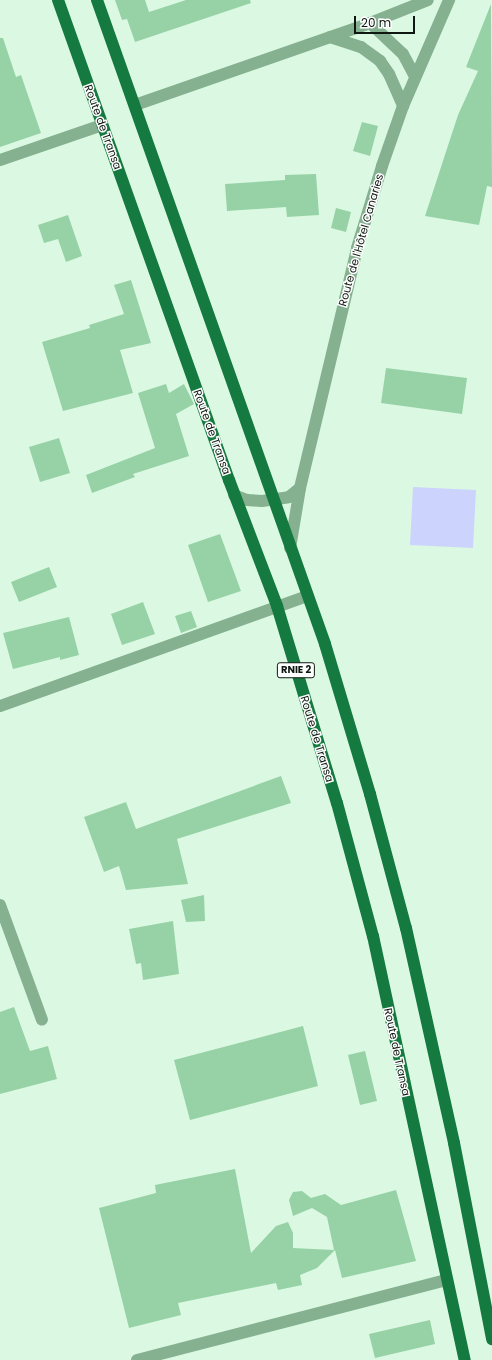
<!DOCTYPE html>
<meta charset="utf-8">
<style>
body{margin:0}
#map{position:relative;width:492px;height:1360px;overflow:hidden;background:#dbf9e2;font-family:Poppins,sans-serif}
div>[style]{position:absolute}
.green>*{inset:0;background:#ccd4fe}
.building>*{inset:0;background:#96d2a5}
.minor>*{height:12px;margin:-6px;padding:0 6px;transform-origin:6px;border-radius:6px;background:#85b190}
.major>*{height:12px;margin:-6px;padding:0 6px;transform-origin:6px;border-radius:6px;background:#157a3f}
span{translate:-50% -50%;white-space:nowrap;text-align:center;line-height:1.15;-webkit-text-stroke:3px #fff;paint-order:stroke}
.shield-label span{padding:1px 3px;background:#fff;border:1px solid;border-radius:3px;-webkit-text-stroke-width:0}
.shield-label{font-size:10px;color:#0e1810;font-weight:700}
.street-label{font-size:11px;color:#0e1810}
.scale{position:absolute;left:354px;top:16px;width:61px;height:18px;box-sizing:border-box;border:2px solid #0e1810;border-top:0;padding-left:5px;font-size:12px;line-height:14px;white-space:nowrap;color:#0e1810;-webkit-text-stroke:3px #fff;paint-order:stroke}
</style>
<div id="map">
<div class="green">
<i style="clip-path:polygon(413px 487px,476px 490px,473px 548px,410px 545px)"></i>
</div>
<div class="building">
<i style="clip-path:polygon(115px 0,145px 0,149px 12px,186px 0,250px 0,251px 3px,135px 42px,127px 19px,122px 20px)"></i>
<i style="clip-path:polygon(491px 4px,492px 187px,487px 186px,479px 225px,425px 216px,458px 115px,478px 71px,466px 67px)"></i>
<i style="clip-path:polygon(0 38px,3px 38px,16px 77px,21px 75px,41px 133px,0 147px)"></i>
<i style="clip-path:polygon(362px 122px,378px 126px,370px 156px,353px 151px)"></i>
<i style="clip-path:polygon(316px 174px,319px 215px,287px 217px,286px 207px,227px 211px,225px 184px,285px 180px,285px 175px)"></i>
<i style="clip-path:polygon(336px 208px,351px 212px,346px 232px,331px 228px)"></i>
<i style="clip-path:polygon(68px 215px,82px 256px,66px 262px,58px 239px,44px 243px,38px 225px)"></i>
<i style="clip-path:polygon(131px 280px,151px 343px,120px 350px,133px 393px,63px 411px,42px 342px,90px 328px,89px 325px,124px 314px,114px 285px)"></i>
<i style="clip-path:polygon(386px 368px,467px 378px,462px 414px,381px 403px)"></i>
<i style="clip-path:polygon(166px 384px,169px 393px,184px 384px,194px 404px,176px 414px,189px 456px,133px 474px,135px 477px,92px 493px,86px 475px,155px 448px,138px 393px)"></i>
<i style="clip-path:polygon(59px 438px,70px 473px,40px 482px,29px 447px)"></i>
<i style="clip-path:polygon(220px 534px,241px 591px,208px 602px,188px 545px)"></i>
<i style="clip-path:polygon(49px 567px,57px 587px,19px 602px,11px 582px)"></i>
<i style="clip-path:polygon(143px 602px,155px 634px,122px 645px,111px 614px)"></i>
<i style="clip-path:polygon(191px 611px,197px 627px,181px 633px,175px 616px)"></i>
<i style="clip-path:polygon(69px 617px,79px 655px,60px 660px,60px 657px,13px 669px,3px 633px)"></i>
<i style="clip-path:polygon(281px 776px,291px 803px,177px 839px,188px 884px,126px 890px,119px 866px,104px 872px,84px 817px,126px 802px,136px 829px)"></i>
<i style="clip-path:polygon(204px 895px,205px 921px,186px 922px,181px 900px)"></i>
<i style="clip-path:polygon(173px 921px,179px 974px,143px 980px,141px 963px,136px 964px,129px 929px)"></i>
<i style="clip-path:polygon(14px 1007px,30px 1051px,48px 1046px,57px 1079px,0 1094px,0 1012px)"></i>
<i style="clip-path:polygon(303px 1026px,318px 1086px,190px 1120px,174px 1060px)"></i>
<i style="clip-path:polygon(365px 1051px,377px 1101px,360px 1105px,348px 1055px)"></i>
<i style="clip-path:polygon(235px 1169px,251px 1253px,276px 1226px,288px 1222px,293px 1233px,293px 1248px,334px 1250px,327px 1217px,312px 1208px,293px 1216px,289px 1200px,293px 1192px,302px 1191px,311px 1198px,325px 1194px,341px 1205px,396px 1190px,416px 1261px,342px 1278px,335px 1250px,317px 1268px,300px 1275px,302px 1285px,278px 1290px,276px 1283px,178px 1303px,181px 1315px,129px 1328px,99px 1208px,156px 1193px,155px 1185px)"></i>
<i style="clip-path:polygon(430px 1320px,435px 1344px,375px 1358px,369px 1334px)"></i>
</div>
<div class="minor">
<i style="left:370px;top:23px;width:45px;rotate:43.2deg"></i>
<i style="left:403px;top:54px;width:24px;rotate:62deg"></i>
<i style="left:330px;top:37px;width:33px;rotate:18deg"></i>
<i style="left:361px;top:47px;width:24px;rotate:36deg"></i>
<i style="left:380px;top:61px;width:16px;rotate:55deg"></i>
<i style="left:389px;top:74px;width:35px;rotate:66deg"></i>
<i style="left:135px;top:105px;width:249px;rotate:-19.2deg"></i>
<i style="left:370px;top:23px;width:62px;rotate:-21.6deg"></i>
<i style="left:0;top:160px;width:108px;rotate:-18.9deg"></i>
<i style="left:234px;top:495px;width:14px;rotate:21deg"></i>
<i style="left:247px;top:500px;width:15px;rotate:4deg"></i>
<i style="left:262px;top:501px;width:27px;rotate:-8deg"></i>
<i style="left:289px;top:497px;width:14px;rotate:-39deg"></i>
<i style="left:290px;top:548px;width:61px;rotate:-80.5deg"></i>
<i style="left:300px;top:488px;width:247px;rotate:-76.6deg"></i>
<i style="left:357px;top:248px;width:86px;rotate:-73deg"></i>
<i style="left:382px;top:166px;width:64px;rotate:-70.7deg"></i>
<i style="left:403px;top:106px;width:116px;rotate:-66.5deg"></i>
<i style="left:0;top:706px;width:326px;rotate:-19.7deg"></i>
<i style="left:0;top:905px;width:122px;rotate:69.9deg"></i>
<i style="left:137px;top:1360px;width:319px;rotate:-14.5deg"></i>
</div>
<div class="major">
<i style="left:58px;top:0;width:510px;rotate:70.39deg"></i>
<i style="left:229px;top:480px;width:135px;rotate:69.1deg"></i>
<i style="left:277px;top:606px;width:206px;rotate:73.1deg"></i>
<i style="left:337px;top:803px;width:138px;rotate:74.9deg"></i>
<i style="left:373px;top:936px;width:434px;rotate:77.8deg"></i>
<i style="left:97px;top:0;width:683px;rotate:70.5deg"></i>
<i style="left:325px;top:644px;width:157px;rotate:73.3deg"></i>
<i style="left:370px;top:794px;width:139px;rotate:75deg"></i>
<i style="left:406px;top:928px;width:220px;rotate:77.4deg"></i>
<i style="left:454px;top:1143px;width:200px;rotate:79deg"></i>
</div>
<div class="shield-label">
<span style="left:296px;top:670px">RNIE 2</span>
</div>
<div class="street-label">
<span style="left:103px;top:127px;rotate:70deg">Route de Transa</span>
<span style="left:361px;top:240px;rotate:-74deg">Route de l'Hôtel Canaries</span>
<span style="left:212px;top:432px;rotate:70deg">Route de Transa</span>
<span style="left:317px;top:739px;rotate:73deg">Route de Transa</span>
<span style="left:397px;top:1052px;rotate:78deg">Route de Transa</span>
</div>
<div class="scale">20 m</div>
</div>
